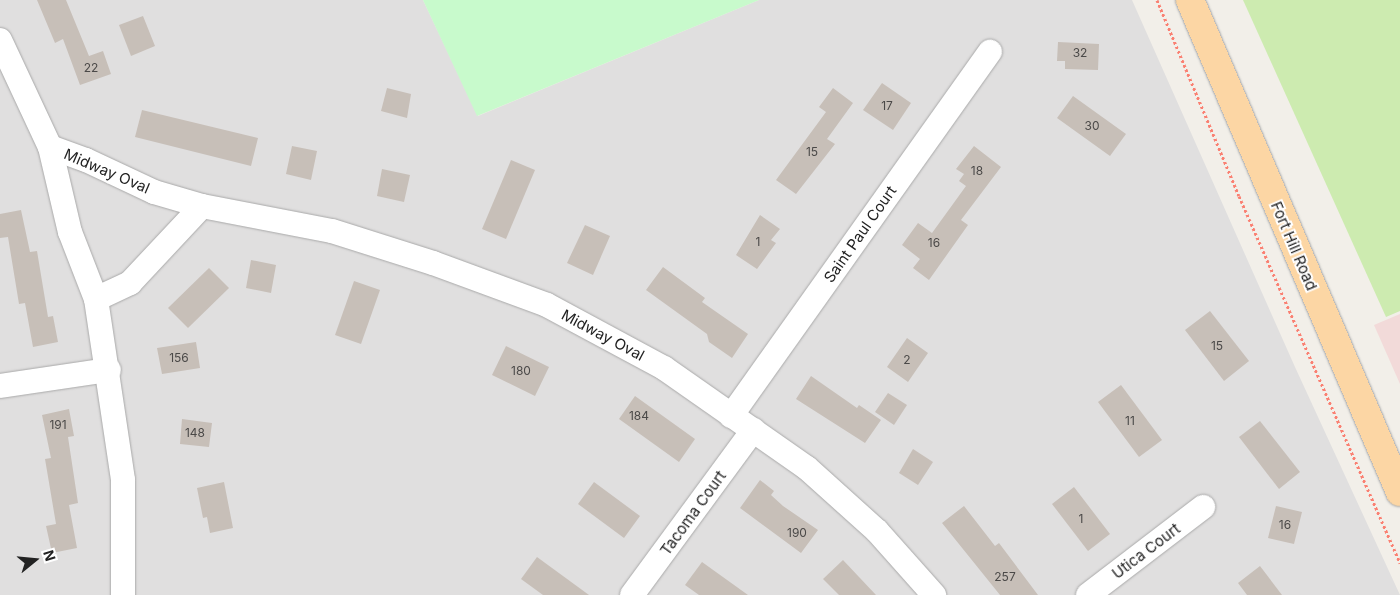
<!DOCTYPE html>
<style>
body{margin:0}
#map{position:relative;width:1400px;height:595px;overflow:hidden;background:#f2efe9;font-family:Inter,sans-serif}
div>[style]{position:absolute}
.residential>*{inset:0;background:#e0dfdf}
.commercial>*{inset:0;background:#f2dad9}
.grass>*{inset:0;background:#cdebb0}
.park>*{inset:0;background:#c8facc}
.building>*{inset:0;background:#c7bfb8}
.path>*{height:3px;margin-top:-1.5px;transform-origin:0;background:repeating-linear-gradient(90deg,#fa8072 0 2.5px,transparent 0 5px)}
.roads{filter:drop-shadow(0 0 1px #a9a9a9) drop-shadow(0 0 1px #a9a9a9)}
.minor>*{height:24px;margin:-12px;padding:0 12px;transform-origin:12px;border-radius:12px;background:#fff}
.primary>*{height:28px;margin:-14px;padding:0 14px;transform-origin:14px;border-radius:14px;background:#fcd6a4}
span{translate:-50% -50%;white-space:nowrap;text-align:center;line-height:1.15;-webkit-text-stroke:4px #fff;paint-order:stroke}
.number-label{font-size:12px;color:#4b4948}
.number-label span{-webkit-text-stroke-width:0}
.street-label{font-size:15px;color:#222}
.north{position:absolute;left:10px;top:535px;width:50px;height:50px;-webkit-text-stroke:4px #fff;paint-order:stroke;rotate:73deg;font-size:14px;font-weight:700;line-height:20px;text-align:center;color:#222}
.north::after{content:'';display:block;margin:auto;width:18px;height:22px;background:#222;clip-path:polygon(50% 0,100% 100%,50% 72%,0 100%)}
</style>
<div id="map">
<div class="residential">
<i style="clip-path:polygon(0 0,423px 0,478px 116px,759px 0,1132px 0,1295px 367px,1400px 595px,0 595px)"></i>
</div>
<div class="commercial">
<i style="clip-path:polygon(1400px 314px,1400px 384px,1374px 325px)"></i>
</div>
<div class="grass">
<i style="clip-path:polygon(1243px 0,1400px 0,1400px 311px,1386px 317px)"></i>
</div>
<div class="park">
<i style="clip-path:polygon(423px 0,759px 0,477px 116px)"></i>
</div>
<div class="building">
<i style="clip-path:polygon(37px 0,66px 0,89px 56px,103px 51px,111px 74px,80px 85px,63px 39px,55px 43px)"></i>
<i style="clip-path:polygon(143px 16px,155px 46px,131px 56px,119px 25px)"></i>
<i style="clip-path:polygon(1058px 42px,1099px 44px,1098px 70px,1065px 69px,1065px 61px,1057px 61px)"></i>
<i style="clip-path:polygon(882px 83px,911px 103px,893px 130px,863px 110px)"></i>
<i style="clip-path:polygon(387px 88px,411px 94px,407px 118px,381px 111px)"></i>
<i style="clip-path:polygon(833px 88px,853px 103px,827px 139px,835px 144px,796px 194px,776px 180px,826px 112px,819px 107px)"></i>
<i style="clip-path:polygon(1073px 96px,1126px 134px,1110px 156px,1057px 118px)"></i>
<i style="clip-path:polygon(142px 110px,258px 138px,251px 166px,135px 137px)"></i>
<i style="clip-path:polygon(292px 146px,317px 151px,311px 180px,286px 174px)"></i>
<i style="clip-path:polygon(974px 146px,1001px 167px,961px 220px,968px 225px,929px 280px,913px 268px,920px 259px,902px 245px,918px 223px,932px 233px,966px 186px,959px 181px,964px 174px,956px 169px)"></i>
<i style="clip-path:polygon(511px 160px,535px 170px,506px 239px,482px 229px)"></i>
<i style="clip-path:polygon(382px 169px,410px 175px,404px 202px,377px 196px)"></i>
<i style="clip-path:polygon(21px 210px,30px 252px,37px 251px,48px 317px,53px 316px,58px 342px,33px 347px,25px 303px,19px 304px,8px 237px,0 238px,0 214px)"></i>
<i style="clip-path:polygon(760px 215px,780px 229px,771px 240px,776px 243px,757px 269px,736px 255px)"></i>
<i style="clip-path:polygon(585px 225px,610px 236px,593px 275px,567px 263px)"></i>
<i style="clip-path:polygon(251px 260px,276px 265px,271px 293px,246px 288px)"></i>
<i style="clip-path:polygon(663px 267px,705px 298px,702px 302px,748px 334px,732px 358px,709px 342px,707px 334px,646px 290px)"></i>
<i style="clip-path:polygon(209px 268px,229px 288px,188px 328px,168px 308px)"></i>
<i style="clip-path:polygon(354px 281px,380px 290px,361px 344px,335px 335px)"></i>
<i style="clip-path:polygon(1210px 311px,1249px 361px,1224px 381px,1185px 330px)"></i>
<i style="clip-path:polygon(907px 338px,928px 353px,908px 382px,887px 367px)"></i>
<i style="clip-path:polygon(196px 342px,200px 368px,162px 374px,157px 348px)"></i>
<i style="clip-path:polygon(506px 346px,549px 367px,535px 396px,492px 375px)"></i>
<i style="clip-path:polygon(811px 376px,857px 408px,859px 405px,881px 420px,865px 443px,796px 399px)"></i>
<i style="clip-path:polygon(1121px 385px,1162px 440px,1139px 457px,1098px 402px)"></i>
<i style="clip-path:polygon(888px 393px,907px 405px,894px 425px,875px 412px)"></i>
<i style="clip-path:polygon(635px 396px,695px 439px,679px 462px,619px 419px)"></i>
<i style="clip-path:polygon(69px 409px,74px 436px,68px 437px,78px 503px,69px 505px,77px 548px,52px 553px,46px 526px,56px 524px,45px 459px,51px 458px,42px 415px)"></i>
<i style="clip-path:polygon(182px 419px,212px 423px,209px 447px,180px 444px)"></i>
<i style="clip-path:polygon(1260px 421px,1300px 472px,1279px 489px,1239px 437px)"></i>
<i style="clip-path:polygon(913px 449px,933px 462px,918px 485px,899px 473px)"></i>
<i style="clip-path:polygon(760px 480px,774px 491px,771px 495px,783px 506px,818px 530px,801px 553px,740px 508px)"></i>
<i style="clip-path:polygon(224px 482px,233px 528px,210px 533px,207px 517px,203px 518px,197px 488px)"></i>
<i style="clip-path:polygon(594px 482px,640px 516px,624px 538px,578px 504px)"></i>
<i style="clip-path:polygon(1074px 487px,1110px 534px,1088px 551px,1052px 504px)"></i>
<i style="clip-path:polygon(964px 506px,995px 546px,999px 543px,1038px 595px,1000px 595px,942px 523px)"></i>
<i style="clip-path:polygon(1276px 506px,1302px 512px,1294px 544px,1268px 538px)"></i>
<i style="clip-path:polygon(537px 557px,589px 595px,543px 595px,521px 579px)"></i>
<i style="clip-path:polygon(843px 560px,876px 595px,839px 595px,823px 579px)"></i>
<i style="clip-path:polygon(702px 562px,748px 595px,699px 595px,685px 585px)"></i>
<i style="clip-path:polygon(1260px 566px,1282px 595px,1247px 595px,1238px 583px)"></i>
</div>
<div class="path">
<i style="left:1157px;top:0;width:212px;rotate:67.3deg"></i>
<i style="left:1239px;top:196px;width:401px;rotate:66.3deg"></i>
</div>
<div class="roads">
<div class="minor">
<i style="left:0;top:40px;width:118px;rotate:65deg"></i>
<i style="left:50px;top:147px;width:87px;rotate:76.8deg"></i>
<i style="left:70px;top:232px;width:72px;rotate:68.8deg"></i>
<i style="left:96px;top:299px;width:183px;rotate:81.5deg"></i>
<i style="left:123px;top:480px;width:115px;rotate:90deg"></i>
<i style="left:50px;top:147px;width:38px;rotate:20deg"></i>
<i style="left:86px;top:160px;width:75px;rotate:25.2deg"></i>
<i style="left:154px;top:192px;width:50px;rotate:16.3deg"></i>
<i style="left:202px;top:206px;width:132px;rotate:10.9deg"></i>
<i style="left:332px;top:231px;width:106px;rotate:17.6deg"></i>
<i style="left:433px;top:263px;width:121px;rotate:20.2deg"></i>
<i style="left:547px;top:305px;width:133px;rotate:28.3deg"></i>
<i style="left:664px;top:368px;width:174px;rotate:35deg"></i>
<i style="left:807px;top:468px;width:94px;rotate:42deg"></i>
<i style="left:877px;top:531px;width:86px;rotate:48.3deg"></i>
<i style="left:96px;top:299px;width:38px;rotate:-25deg"></i>
<i style="left:130px;top:283px;width:105px;rotate:-46.9deg"></i>
<i style="left:0;top:386px;width:110px;rotate:-8.4deg"></i>
<i style="left:731px;top:416px;width:447px;rotate:-54.6deg"></i>
<i style="left:632px;top:595px;width:205px;rotate:-53.7deg"></i>
<i style="left:1088px;top:595px;width:145px;rotate:-37.4deg"></i>
</div>
<div class="primary">
<i style="left:1190px;top:0;width:535px;rotate:66.89deg"></i>
</div>
</div>
<div class="number-label">
<span style="left:1080px;top:53px">32</span>
<span style="left:91px;top:68px">22</span>
<span style="left:887px;top:106px">17</span>
<span style="left:1092px;top:126px">30</span>
<span style="left:812px;top:152px">15</span>
<span style="left:977px;top:171px">18</span>
<span style="left:758px;top:242px">1</span>
<span style="left:934px;top:243px">16</span>
<span style="left:1217px;top:346px">15</span>
<span style="left:179px;top:358px">156</span>
<span style="left:907px;top:360px">2</span>
<span style="left:521px;top:371px">180</span>
<span style="left:639px;top:416px">184</span>
<span style="left:1130px;top:421px">11</span>
<span style="left:58px;top:425px">191</span>
<span style="left:195px;top:433px">148</span>
<span style="left:1081px;top:519px">1</span>
<span style="left:1285px;top:525px">16</span>
<span style="left:797px;top:533px">190</span>
<span style="left:1005px;top:577px">257</span>
</div>
<div class="street-label">
<span style="left:107px;top:171px;rotate:23deg">Midway Oval</span>
<span style="left:860px;top:234px;rotate:-55deg">Saint Paul Court</span>
<span style="left:1294px;top:246px;rotate:67deg">Fort Hill Road</span>
<span style="left:603px;top:335px;rotate:28deg">Midway Oval</span>
<span style="left:693px;top:513px;rotate:-54deg">Tacoma Court</span>
<span style="left:1146px;top:551px;rotate:-37deg">Utica Court</span>
</div>
<div class="north">N</div>
</div>
